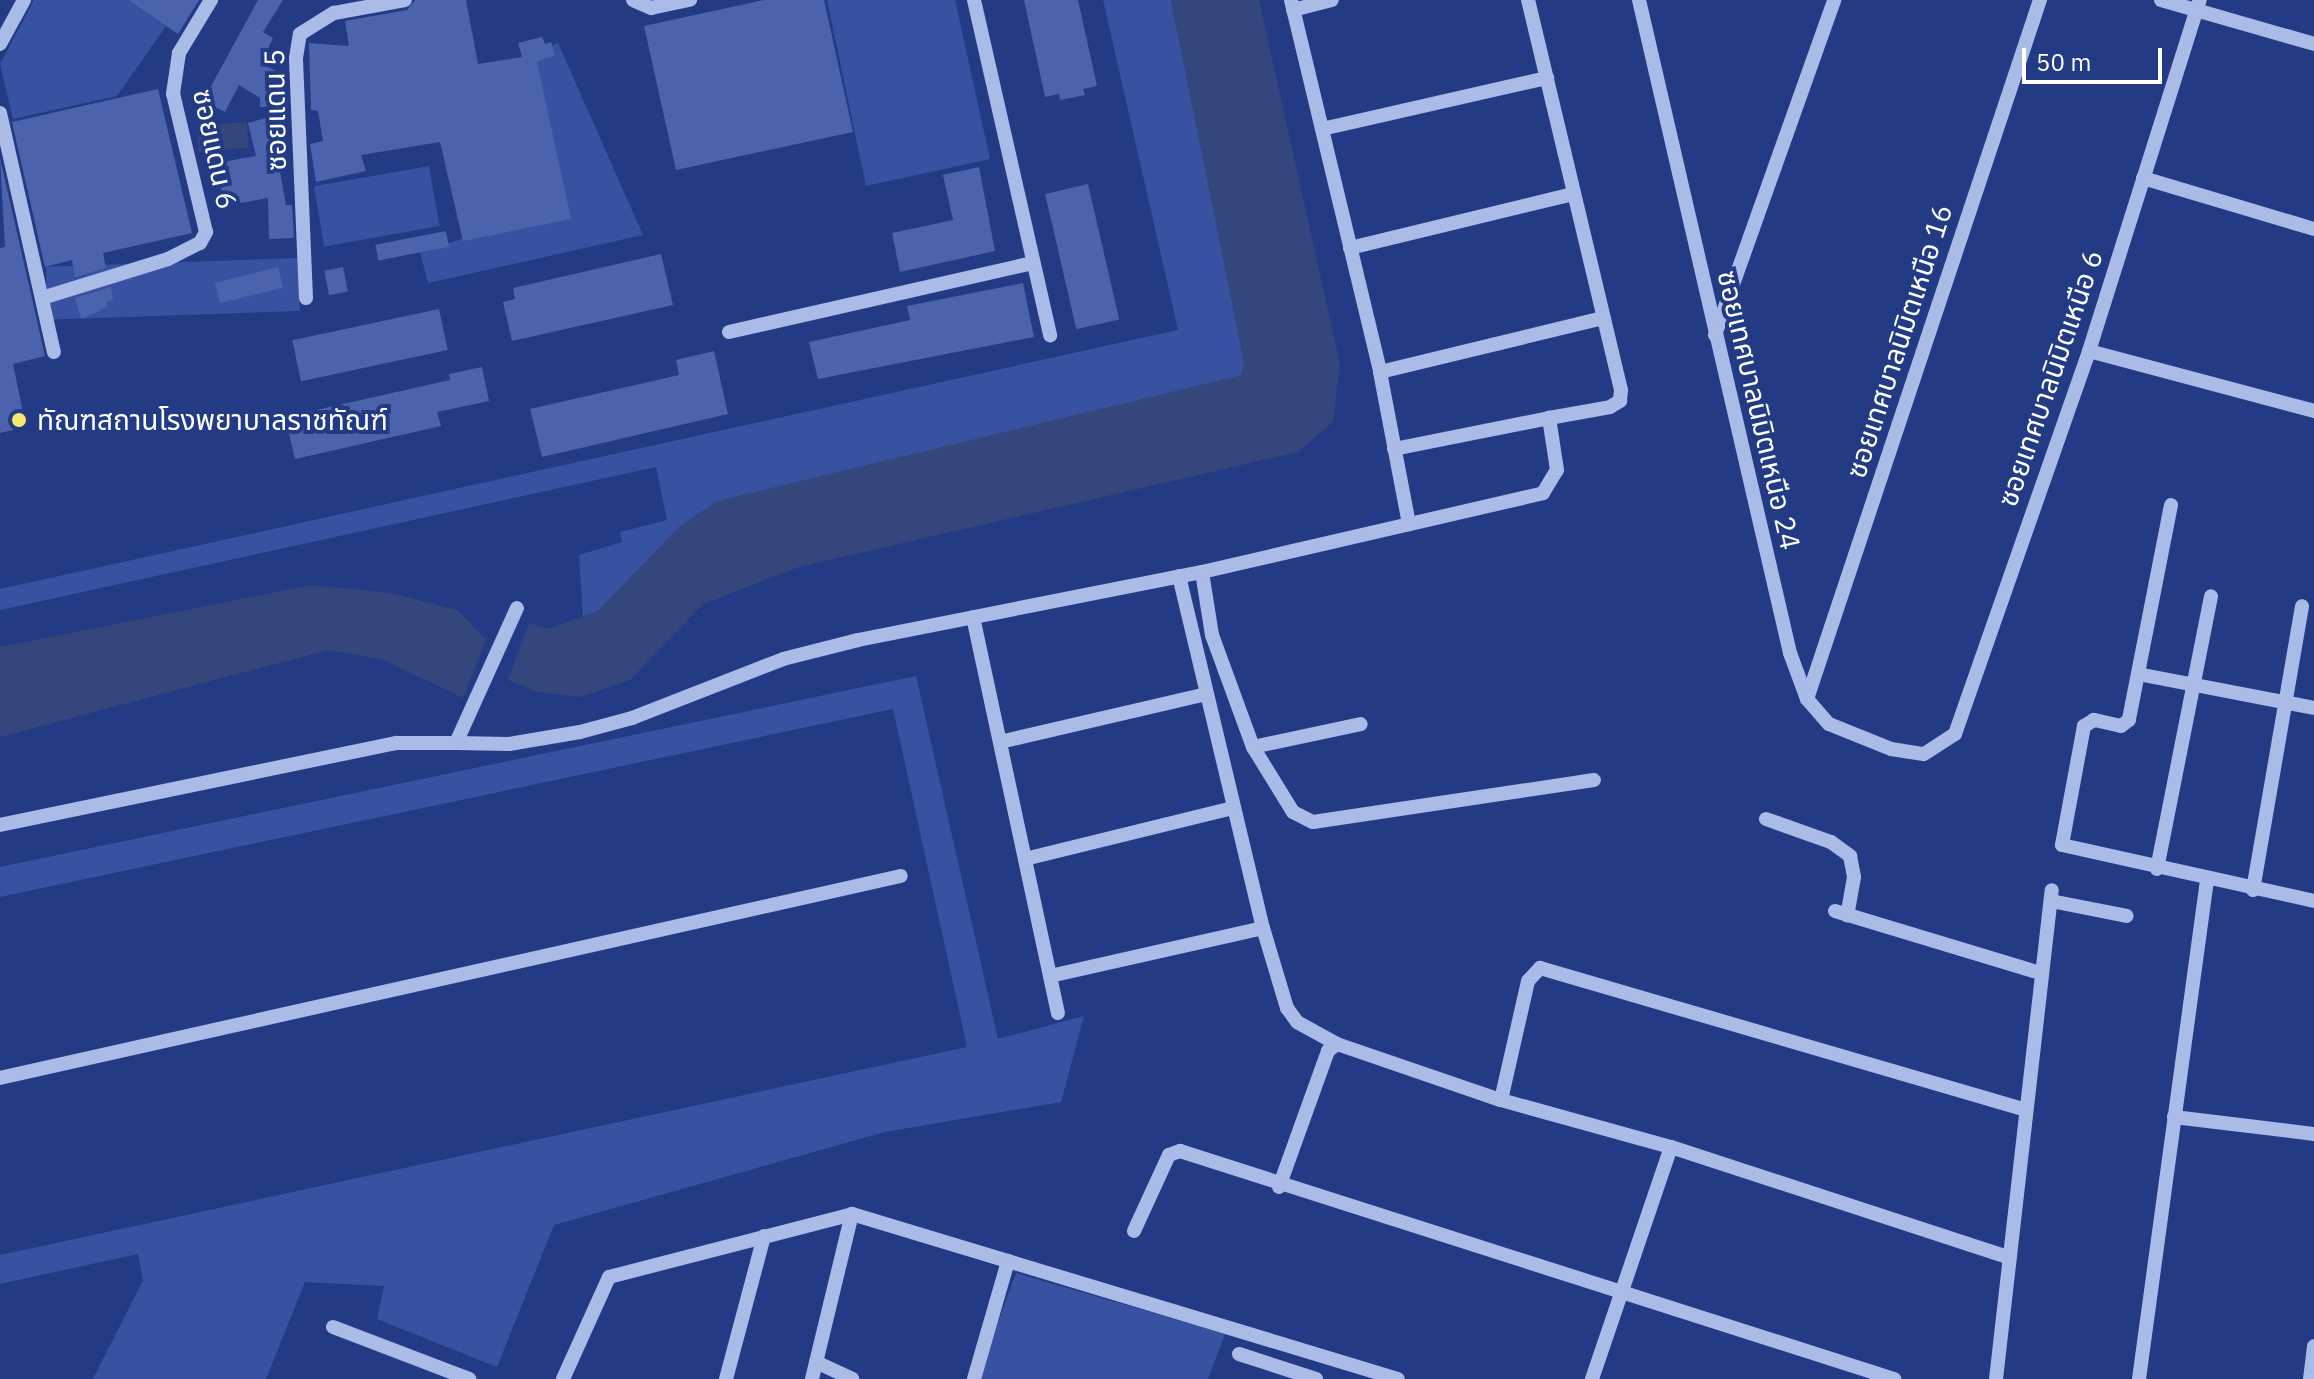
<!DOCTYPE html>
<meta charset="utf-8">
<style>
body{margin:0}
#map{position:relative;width:2314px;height:1379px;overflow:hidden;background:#233a84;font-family:"IBM Plex Sans","Noto Sans Thai",sans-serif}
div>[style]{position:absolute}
.green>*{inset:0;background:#3752a0;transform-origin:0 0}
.water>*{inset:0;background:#35467c;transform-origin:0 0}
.building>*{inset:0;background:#4b63ac;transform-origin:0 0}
.minor>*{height:14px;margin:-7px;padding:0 7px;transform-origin:7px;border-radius:7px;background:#abbbe8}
.dots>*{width:22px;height:22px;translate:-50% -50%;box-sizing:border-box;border:4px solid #233a84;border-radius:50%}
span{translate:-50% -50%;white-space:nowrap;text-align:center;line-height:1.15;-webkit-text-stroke:8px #233a84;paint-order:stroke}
.street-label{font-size:28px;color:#fff}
.poi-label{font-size:28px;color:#fff}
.left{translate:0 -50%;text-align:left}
.scale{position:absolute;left:2022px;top:48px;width:140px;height:36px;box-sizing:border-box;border:4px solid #fff;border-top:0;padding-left:10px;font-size:24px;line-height:28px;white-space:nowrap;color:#fff;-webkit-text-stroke:6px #233a84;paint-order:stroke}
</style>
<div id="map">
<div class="green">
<i style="clip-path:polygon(34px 0,128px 0,166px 26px,117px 96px,13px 119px,0 64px)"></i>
<i style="clip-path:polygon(827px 0,955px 0,990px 159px,866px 186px)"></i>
<i style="clip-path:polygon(1103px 0,1171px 0,1244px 361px,1242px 374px,1234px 380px,718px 501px,679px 527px,598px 611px,583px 617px,579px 555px,622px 542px,620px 532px,667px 520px,656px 467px,0 610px,0 589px,1178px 330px)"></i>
<i style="clip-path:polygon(558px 43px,643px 235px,428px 283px,420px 252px,563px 207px,535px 54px)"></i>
<i style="left:429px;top:166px;width:61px;height:117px;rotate:80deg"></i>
<i style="left:298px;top:258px;width:53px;height:252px;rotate:88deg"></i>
<i style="clip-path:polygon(916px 676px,998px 1039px,1084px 1016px,1061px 1102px,885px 1132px,554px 1225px,497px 1367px,377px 1319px,384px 1286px,305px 1282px,266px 1379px,93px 1379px,143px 1280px,138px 1254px,0 1284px,0 1255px,967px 1047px,893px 709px,0 897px,0 867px)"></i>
<i style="clip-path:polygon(1016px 1273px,1225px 1334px,1208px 1379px,977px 1379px)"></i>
</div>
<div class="water">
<i style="clip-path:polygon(1171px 0,1259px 0,1340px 364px,1333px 422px,1298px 452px,799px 567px,703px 604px,630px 680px,581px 697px,538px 692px,508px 680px,529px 623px,548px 629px,598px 611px,679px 527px,717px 501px,1242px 375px,1244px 361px)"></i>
<i style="left:247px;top:122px;width:26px;height:50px;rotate:86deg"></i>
<i style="clip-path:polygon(312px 585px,390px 593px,457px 610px,486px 640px,463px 698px,381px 659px,328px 650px,0 737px,0 647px)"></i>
</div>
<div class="building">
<i style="clip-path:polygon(128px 0,199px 0,178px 34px)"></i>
<i style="clip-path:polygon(258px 0,283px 0,263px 32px,273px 38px,261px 64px,283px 74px,283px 108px,260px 107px,260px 98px,239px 85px,225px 112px,203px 101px)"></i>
<i style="clip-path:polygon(415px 0,466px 0,478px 64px,522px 57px,518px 43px,542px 37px,545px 44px,551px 42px,555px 55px,537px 62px,571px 219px,463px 241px,440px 142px,361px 155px,366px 171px,316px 182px,310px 144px,323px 141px,318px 111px,311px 110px,309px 43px,349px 46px,345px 21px,407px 10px)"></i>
<i style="clip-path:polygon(764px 0,824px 0,853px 132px,676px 170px,644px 26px)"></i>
<i style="clip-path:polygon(1024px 0,1078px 0,1097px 86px,1083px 89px,1085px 95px,1060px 100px,1059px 94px,1045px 97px)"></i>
<i style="clip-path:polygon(158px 89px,192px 233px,103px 253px,106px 268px,75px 277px,72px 260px,45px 267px,12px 122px)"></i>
<i style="clip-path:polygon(270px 117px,286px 205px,292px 205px,294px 238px,269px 239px,268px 198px,224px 206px,217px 163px,256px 156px,248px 123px)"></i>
<i style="clip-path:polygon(0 158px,45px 356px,13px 364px,26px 427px,0 433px,0 248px,5px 247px)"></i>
<i style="clip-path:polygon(979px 167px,995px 251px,900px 272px,892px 233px,953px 220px,943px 175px)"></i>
<i style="left:1088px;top:184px;width:139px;height:44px;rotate:77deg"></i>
<i style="left:446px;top:231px;width:16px;height:72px;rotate:79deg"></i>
<i style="clip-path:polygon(661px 254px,673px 305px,512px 341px,503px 302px,515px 299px,513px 288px)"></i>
<i style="left:278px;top:267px;width:21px;height:65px;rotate:76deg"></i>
<i style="left:343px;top:267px;width:25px;height:19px;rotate:79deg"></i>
<i style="clip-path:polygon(1023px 283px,1034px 337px,818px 379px,809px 342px,910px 320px,907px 306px)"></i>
<i style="clip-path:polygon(111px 287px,113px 300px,106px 302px,107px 307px,81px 319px,75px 298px)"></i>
<i style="left:439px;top:309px;width:42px;height:150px;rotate:78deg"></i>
<i style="clip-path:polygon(714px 351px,728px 414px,542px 457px,530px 409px,679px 375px,676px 360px)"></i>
<i style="clip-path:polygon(482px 367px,489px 401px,437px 412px,441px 426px,295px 459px,285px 417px,450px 380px,449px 374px)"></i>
</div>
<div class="minor">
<i style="left:633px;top:0;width:20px;rotate:24deg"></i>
<i style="left:651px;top:8px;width:40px;rotate:-12deg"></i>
<i style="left:974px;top:0;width:344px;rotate:77.2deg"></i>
<i style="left:1291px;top:0;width:382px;rotate:76.5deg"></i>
<i style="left:1380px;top:372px;width:155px;rotate:79.2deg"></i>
<i style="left:1639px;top:0;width:670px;rotate:76.98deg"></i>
<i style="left:1790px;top:653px;width:49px;rotate:69.7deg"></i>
<i style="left:1807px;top:699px;width:33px;rotate:49deg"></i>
<i style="left:1829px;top:724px;width:67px;rotate:22deg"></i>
<i style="left:1891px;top:749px;width:33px;rotate:9deg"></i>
<i style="left:1924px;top:754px;width:37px;rotate:-33deg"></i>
<i style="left:1955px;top:734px;width:406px;rotate:-70.7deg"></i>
<i style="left:2089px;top:351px;width:368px;rotate:-72.5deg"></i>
<i style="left:2161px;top:0;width:159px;rotate:16deg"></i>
<i style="left:1293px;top:10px;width:40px;rotate:-14.4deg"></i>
<i style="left:0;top:44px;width:50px;rotate:-61.4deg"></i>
<i style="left:0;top:113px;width:245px;rotate:77.3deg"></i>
<i style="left:1322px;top:129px;width:231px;rotate:-12.8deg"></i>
<i style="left:2143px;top:178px;width:178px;rotate:16.6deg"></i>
<i style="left:1350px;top:248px;width:230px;rotate:-13.6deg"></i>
<i style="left:42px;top:298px;width:132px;rotate:-17.2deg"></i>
<i style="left:168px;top:259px;width:36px;rotate:-27deg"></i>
<i style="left:200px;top:243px;width:13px;rotate:-61deg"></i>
<i style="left:206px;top:232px;width:142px;rotate:-103.4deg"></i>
<i style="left:173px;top:94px;width:41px;rotate:-81.7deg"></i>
<i style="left:179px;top:53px;width:62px;rotate:-58.9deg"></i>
<i style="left:306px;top:298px;width:240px;rotate:-92.4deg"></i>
<i style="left:296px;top:58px;width:24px;rotate:-81deg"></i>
<i style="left:300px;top:34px;width:40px;rotate:-32deg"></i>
<i style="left:334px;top:13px;width:72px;rotate:-10.4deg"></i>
<i style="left:729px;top:332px;width:312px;rotate:-12.8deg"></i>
<i style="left:1715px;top:335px;width:356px;rotate:-70.4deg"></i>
<i style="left:2089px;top:351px;width:233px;rotate:14.9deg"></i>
<i style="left:1380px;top:372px;width:230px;rotate:-13.6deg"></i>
<i style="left:1394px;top:449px;width:158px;rotate:-11.3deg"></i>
<i style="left:2171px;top:505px;width:219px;rotate:101.1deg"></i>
<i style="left:2129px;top:720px;width:10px;rotate:143deg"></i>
<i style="left:2121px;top:726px;width:28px;rotate:-167deg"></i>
<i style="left:2094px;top:720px;width:12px;rotate:149deg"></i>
<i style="left:2084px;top:726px;width:121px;rotate:100.5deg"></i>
<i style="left:2062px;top:845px;width:258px;rotate:12.5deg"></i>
<i style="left:1202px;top:572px;width:64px;rotate:81deg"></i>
<i style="left:1212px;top:635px;width:119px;rotate:69.9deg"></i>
<i style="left:1253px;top:747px;width:76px;rotate:58.4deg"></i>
<i style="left:1293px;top:812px;width:22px;rotate:27deg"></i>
<i style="left:1313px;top:822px;width:284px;rotate:-8.5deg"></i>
<i style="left:1179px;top:576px;width:362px;rotate:76.6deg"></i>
<i style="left:1263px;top:928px;width:84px;rotate:73.3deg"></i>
<i style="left:1287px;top:1008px;width:17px;rotate:54deg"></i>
<i style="left:1297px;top:1022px;width:46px;rotate:28.8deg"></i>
<i style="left:1337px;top:1044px;width:173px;rotate:18.9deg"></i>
<i style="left:1501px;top:1100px;width:176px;rotate:15.5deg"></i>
<i style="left:1671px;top:1147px;width:354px;rotate:18.1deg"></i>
<i style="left:973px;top:617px;width:405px;rotate:77.9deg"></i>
<i style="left:2138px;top:674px;width:179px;rotate:10.9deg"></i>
<i style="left:1807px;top:699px;width:737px;rotate:-71.57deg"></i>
<i style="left:1000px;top:742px;width:212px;rotate:-13.1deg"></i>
<i style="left:456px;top:743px;width:53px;rotate:1.1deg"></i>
<i style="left:509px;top:744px;width:72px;rotate:-9.6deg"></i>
<i style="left:580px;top:732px;width:54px;rotate:-15.1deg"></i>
<i style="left:632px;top:718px;width:162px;rotate:-21.3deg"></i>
<i style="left:783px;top:659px;width:77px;rotate:-14.2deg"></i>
<i style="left:858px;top:640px;width:351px;rotate:-11.2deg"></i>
<i style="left:1202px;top:572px;width:350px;rotate:-13deg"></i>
<i style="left:1543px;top:493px;width:27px;rotate:-59deg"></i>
<i style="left:1557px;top:470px;width:53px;rotate:-98.7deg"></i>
<i style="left:1549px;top:418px;width:62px;rotate:-10.2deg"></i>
<i style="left:1610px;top:407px;width:12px;rotate:-31deg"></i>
<i style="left:1620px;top:401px;width:11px;rotate:-85deg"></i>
<i style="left:1621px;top:390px;width:401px;rotate:-103.4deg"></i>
<i style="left:1253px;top:747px;width:110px;rotate:-12deg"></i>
<i style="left:1766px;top:819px;width:69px;rotate:19.5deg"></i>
<i style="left:1831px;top:842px;width:24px;rotate:36deg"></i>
<i style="left:1850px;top:856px;width:21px;rotate:79deg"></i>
<i style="left:1854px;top:877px;width:39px;rotate:100deg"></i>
<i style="left:0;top:825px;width:405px;rotate:-11.7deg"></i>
<i style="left:397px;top:743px;width:59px"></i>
<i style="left:456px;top:743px;width:148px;rotate:-65.7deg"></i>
<i style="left:1025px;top:859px;width:214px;rotate:-13.8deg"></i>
<i style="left:2157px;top:869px;width:278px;rotate:-78.8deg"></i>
<i style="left:2253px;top:890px;width:288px;rotate:-80.2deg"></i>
<i style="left:2051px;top:901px;width:77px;rotate:11.2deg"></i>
<i style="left:1835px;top:911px;width:215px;rotate:16.8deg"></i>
<i style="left:1050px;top:976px;width:218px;rotate:-12.7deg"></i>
<i style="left:0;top:1078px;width:923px;rotate:-12.64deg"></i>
<i style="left:1501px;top:1100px;width:122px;rotate:-77.2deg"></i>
<i style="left:1528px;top:981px;width:18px;rotate:-47deg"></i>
<i style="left:1540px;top:968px;width:503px;rotate:16.27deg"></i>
<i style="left:2174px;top:1117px;width:141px;rotate:6.9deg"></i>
<i style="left:1279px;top:1187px;width:145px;rotate:-70.2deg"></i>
<i style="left:1328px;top:1051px;width:11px;rotate:-38deg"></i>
<i style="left:1134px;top:1231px;width:84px;rotate:-65.3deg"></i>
<i style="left:1169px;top:1155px;width:12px;rotate:-20deg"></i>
<i style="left:1180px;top:1151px;width:750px;rotate:17.71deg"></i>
<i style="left:333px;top:1327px;width:146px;rotate:20.9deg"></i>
<i style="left:1239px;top:1354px;width:81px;rotate:18deg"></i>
<i style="left:816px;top:1362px;width:40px;rotate:25deg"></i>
<i style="left:563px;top:1379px;width:112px;rotate:-65.7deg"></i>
<i style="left:609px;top:1277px;width:251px;rotate:-14.5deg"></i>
<i style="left:852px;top:1214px;width:570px;rotate:16.81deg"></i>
<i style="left:726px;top:1379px;width:148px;rotate:-75.1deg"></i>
<i style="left:812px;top:1379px;width:170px;rotate:-76.4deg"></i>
<i style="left:974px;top:1379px;width:123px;rotate:-73.9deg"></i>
<i style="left:1592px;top:1379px;width:245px;rotate:-71.2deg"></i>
<i style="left:1996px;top:1379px;width:492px;rotate:-83.5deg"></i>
<i style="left:2139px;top:1379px;width:504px;rotate:-82.24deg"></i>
<i style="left:2310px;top:1379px;width:33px;rotate:-83deg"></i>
</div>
<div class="dots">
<i style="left:19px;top:420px;background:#f3e76e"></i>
</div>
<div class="street-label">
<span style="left:275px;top:110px;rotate:-91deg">ซอยแดน 5</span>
<span style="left:215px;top:149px;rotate:78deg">ซอยแดน 6</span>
<span style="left:1899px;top:341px;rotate:-72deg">ซอยเทศบาลนิมิตเหนือ 16</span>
<span style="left:2050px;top:378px;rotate:-71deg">ซอยเทศบาลนิมิตเหนือ 6</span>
<span style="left:1759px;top:410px;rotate:77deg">ซอยเทศบาลนิมิตเหนือ 24</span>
</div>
<div class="poi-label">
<span class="left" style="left:37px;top:420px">ทัณฑสถานโรงพยาบาลราชทัณฑ์</span>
</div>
<div class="scale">50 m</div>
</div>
